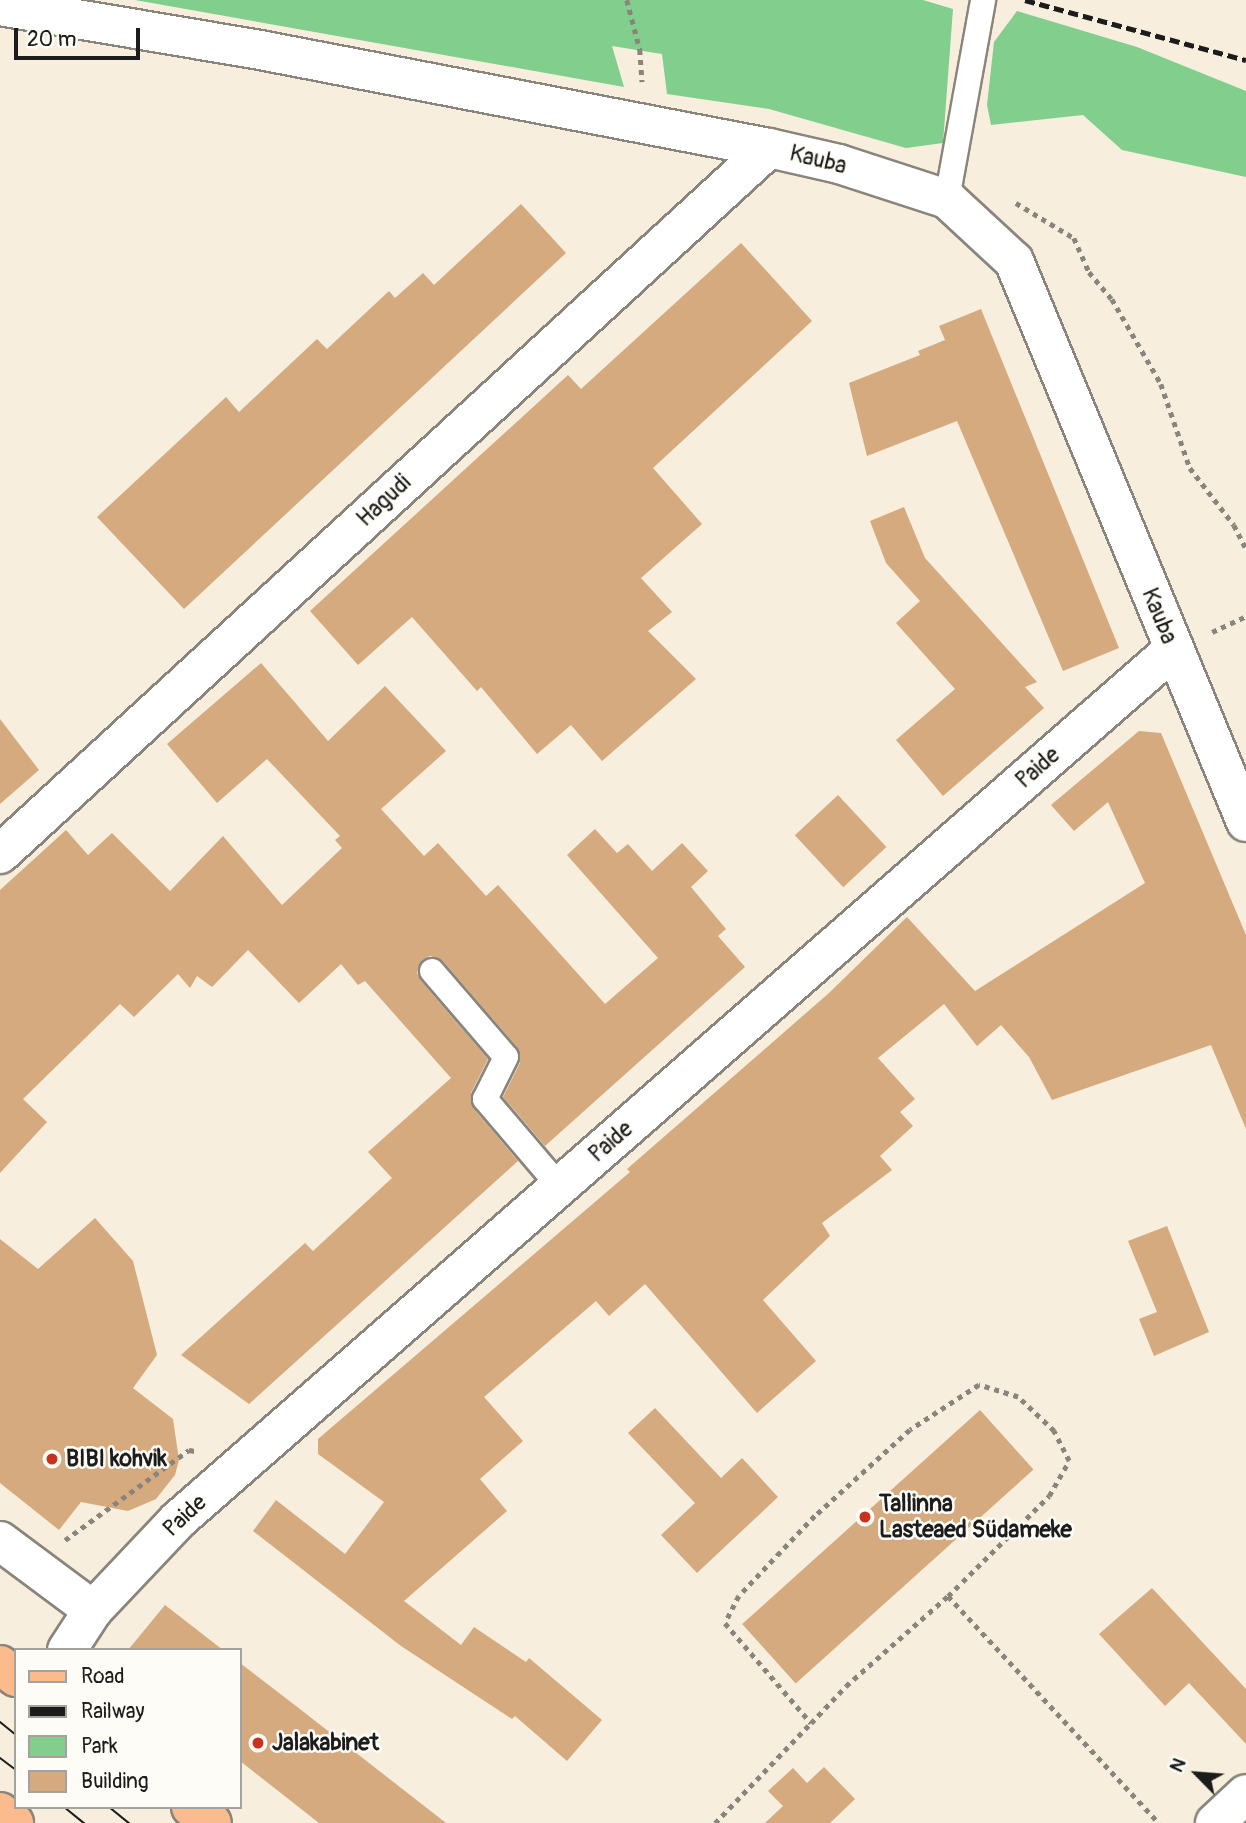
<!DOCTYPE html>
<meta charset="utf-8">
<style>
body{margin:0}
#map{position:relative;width:1246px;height:1823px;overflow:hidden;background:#f7eedd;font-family:Pangolin,sans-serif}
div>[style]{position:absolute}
.green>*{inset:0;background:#81ce8d}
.building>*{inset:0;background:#d5aa7e;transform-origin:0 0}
.path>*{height:4.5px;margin-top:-2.25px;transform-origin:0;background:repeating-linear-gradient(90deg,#8a857c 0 5px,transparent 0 10px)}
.roads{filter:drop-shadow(2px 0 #8a857c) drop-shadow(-2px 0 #8a857c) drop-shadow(0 2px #8a857c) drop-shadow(0 -2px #8a857c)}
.lane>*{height:24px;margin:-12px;padding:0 12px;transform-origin:12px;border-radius:12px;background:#fff}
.street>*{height:38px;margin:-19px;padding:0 19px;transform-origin:19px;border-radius:19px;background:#fff}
.primary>*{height:38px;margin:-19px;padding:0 19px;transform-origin:19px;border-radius:19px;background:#fbbb8c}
.tram>*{height:2px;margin:-1px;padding:0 1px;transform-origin:1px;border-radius:1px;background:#1c1c1c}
.rail>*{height:5px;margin-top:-2.5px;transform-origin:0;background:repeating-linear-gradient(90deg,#1c1c1c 0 10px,transparent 0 15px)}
.dots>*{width:19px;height:19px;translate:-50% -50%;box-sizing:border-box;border:4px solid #fdfcf7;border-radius:50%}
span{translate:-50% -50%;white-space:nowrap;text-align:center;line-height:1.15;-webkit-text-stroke:5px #fdfcf7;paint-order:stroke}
.street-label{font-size:23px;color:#1c1c1c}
.poi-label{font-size:23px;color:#1c1c1c;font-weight:700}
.left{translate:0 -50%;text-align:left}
.legend{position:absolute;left:14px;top:1648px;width:228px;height:161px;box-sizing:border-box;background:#fdfcf7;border:2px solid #a3a29f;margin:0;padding:9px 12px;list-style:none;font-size:21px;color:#1c1c1c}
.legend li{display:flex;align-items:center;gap:14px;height:35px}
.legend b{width:35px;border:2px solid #a3a29f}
.north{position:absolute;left:1162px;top:1739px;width:70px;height:70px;-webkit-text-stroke:5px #fdfcf7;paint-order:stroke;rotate:295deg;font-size:19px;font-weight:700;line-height:28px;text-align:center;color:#1c1c1c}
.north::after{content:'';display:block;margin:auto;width:24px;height:32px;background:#1c1c1c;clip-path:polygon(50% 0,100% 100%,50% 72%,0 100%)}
.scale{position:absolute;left:14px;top:28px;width:126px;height:32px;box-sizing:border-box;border:4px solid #1c1c1c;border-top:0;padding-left:9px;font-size:21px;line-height:24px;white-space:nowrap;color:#1c1c1c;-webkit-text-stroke:5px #fdfcf7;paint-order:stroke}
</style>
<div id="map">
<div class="green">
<i style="clip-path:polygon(135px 0,923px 0,953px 9px,943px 143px,906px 148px,769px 109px,667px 94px,662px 54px,612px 46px,624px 87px)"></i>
<i style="clip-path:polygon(1017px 11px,1137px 47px,1246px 91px,1246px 177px,1122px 150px,1083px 115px,991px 125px,987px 105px,994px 42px)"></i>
</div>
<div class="building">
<i style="clip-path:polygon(521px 204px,566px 253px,184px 609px,97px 517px,226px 397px,239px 412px,317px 339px,327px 349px,389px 291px,395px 298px,423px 273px,434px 285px)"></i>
<i style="clip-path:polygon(741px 243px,812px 321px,653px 468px,702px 524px,641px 578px,672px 612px,648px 631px,696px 679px,602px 761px,571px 725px,537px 754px,481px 687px,477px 691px,412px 617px,358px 665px,310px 611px,568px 375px,581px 389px)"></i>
<i style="clip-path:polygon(981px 309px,1119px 648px,1063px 671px,957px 421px,867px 456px,849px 383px,920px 355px,918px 351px,945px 340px,939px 326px)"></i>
<i style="clip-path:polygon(904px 507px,925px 558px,1037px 682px,1025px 687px,1044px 708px,943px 796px,896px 740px,955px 689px,896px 623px,920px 601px,886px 563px,870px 521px)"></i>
<i style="clip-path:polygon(261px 663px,328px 741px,385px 686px,446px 751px,381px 809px,424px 856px,438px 843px,486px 896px,498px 885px,605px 1004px,658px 958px,567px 855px,595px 829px,617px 853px,628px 844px,652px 871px,682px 843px,708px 871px,691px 887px,726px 929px,718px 936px,745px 967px,545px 1146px,503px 1097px,520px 1063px,517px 1047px,443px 961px,430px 956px,422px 960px,417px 973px,421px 981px,488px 1059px,471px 1093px,473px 1108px,518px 1161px,249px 1404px,181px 1355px,305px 1243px,313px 1251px,392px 1178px,368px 1152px,451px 1078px,365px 981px,358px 985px,341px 964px,299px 1003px,248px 950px,212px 987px,197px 976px,190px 988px,178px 974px,134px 1017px,120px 1004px,23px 1099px,47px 1122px,0 1173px,0 890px,66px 830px,88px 855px,112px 833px,170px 891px,223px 836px,282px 905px,342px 848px,335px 840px,340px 836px,267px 759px,217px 803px,167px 744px)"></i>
<i style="clip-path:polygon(0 719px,39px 770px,0 804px)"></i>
<i style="clip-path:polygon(1139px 731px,1161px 733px,1246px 935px,1246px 1129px,1211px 1045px,1052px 1100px,1029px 1057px,1001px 1025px,977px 1046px,944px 1004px,878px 1058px,915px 1099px,900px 1112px,913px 1126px,880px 1156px,892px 1170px,822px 1223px,830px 1236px,763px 1300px,816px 1361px,757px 1413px,645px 1284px,609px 1316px,596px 1301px,484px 1397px,523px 1441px,480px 1479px,507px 1511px,404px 1601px,461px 1645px,474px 1627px,526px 1662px,529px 1658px,602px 1720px,567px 1761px,515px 1716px,512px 1719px,401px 1646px,253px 1531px,276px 1500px,345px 1554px,384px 1502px,318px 1454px,318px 1439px,630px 1172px,627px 1169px,829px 993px,907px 917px,975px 991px,1145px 883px,1108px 802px,1074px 831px,1051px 805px)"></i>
<i style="left:838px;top:795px;width:71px;height:59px;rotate:47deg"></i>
<i style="clip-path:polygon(95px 1218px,133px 1261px,157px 1355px,133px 1388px,173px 1419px,179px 1460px,175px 1475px,156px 1499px,128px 1511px,81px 1502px,59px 1530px,0 1483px,0 1239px,38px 1269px)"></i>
<i style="clip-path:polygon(1167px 1226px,1209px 1332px,1154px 1356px,1139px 1319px,1157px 1312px,1128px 1241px)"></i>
<i style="clip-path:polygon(655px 1408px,721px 1478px,742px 1458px,778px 1497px,697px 1573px,661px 1535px,695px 1503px,628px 1433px)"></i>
<i style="left:980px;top:1410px;width:80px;height:320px;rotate:48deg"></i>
<i style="clip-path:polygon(1152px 1588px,1246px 1689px,1246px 1744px,1189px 1683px,1165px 1706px,1099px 1634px)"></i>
<i style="clip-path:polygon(165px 1605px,223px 1650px,128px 1650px)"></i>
<i style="clip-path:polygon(240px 1663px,296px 1706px,446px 1823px,319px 1823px,240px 1761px)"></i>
<i style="clip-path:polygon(824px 1767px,855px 1799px,830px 1823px,765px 1823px,783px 1806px,768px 1791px,793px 1768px,807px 1783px)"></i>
</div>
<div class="path">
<i style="left:627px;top:0;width:52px;rotate:75.4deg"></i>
<i style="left:640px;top:50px;width:32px;rotate:86deg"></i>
<i style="left:1016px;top:203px;width:68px;rotate:31.1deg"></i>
<i style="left:1074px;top:238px;width:37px;rotate:66deg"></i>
<i style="left:1089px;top:272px;width:35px;rotate:50deg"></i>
<i style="left:1112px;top:299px;width:98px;rotate:60deg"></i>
<i style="left:1161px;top:384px;width:89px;rotate:71deg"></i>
<i style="left:1190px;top:468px;width:72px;rotate:52.3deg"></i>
<i style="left:1234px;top:525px;width:27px;rotate:63deg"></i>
<i style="left:1212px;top:632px;width:38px;rotate:-25deg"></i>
<i style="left:65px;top:1540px;width:153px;rotate:-36deg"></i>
<i style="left:189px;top:1450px;width:6px;rotate:9deg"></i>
<i style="left:948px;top:1596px;width:310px;rotate:47.1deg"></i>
<i style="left:715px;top:1823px;width:139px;rotate:-46.2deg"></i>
<i style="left:811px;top:1723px;width:51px;rotate:-46.6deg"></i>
<i style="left:846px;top:1686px;width:136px;rotate:-41.4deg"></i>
<i style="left:948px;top:1596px;width:142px;rotate:-44.7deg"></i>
<i style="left:1049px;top:1496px;width:40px;rotate:-60.3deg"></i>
<i style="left:1069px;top:1461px;width:34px;rotate:-117deg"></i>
<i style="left:1054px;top:1431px;width:50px;rotate:-136.6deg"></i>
<i style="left:1018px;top:1397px;width:41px;rotate:-162.9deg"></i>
<i style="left:979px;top:1385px;width:82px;rotate:146.9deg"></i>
<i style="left:910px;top:1430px;width:128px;rotate:137.8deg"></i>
<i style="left:815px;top:1516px;width:110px;rotate:133.5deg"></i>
<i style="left:739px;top:1596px;width:30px;rotate:117deg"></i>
<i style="left:725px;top:1623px;width:132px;rotate:49.3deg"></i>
</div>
<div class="roads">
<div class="lane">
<i style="left:947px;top:199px;width:202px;rotate:-79.7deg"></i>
<i style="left:432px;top:971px;width:113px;rotate:49.3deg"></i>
<i style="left:506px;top:1057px;width:47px;rotate:116.6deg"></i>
<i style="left:485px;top:1099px;width:116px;rotate:49.6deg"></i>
</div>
<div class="street">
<i style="left:0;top:6px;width:264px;rotate:9.6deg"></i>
<i style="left:260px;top:50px;width:518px;rotate:10.9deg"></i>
<i style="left:769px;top:148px;width:72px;rotate:12.9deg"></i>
<i style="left:839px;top:164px;width:114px;rotate:18deg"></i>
<i style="left:947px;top:199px;width:91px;rotate:42.8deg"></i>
<i style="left:1014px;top:261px;width:607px;rotate:67.53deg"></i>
<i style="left:0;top:854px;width:1044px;rotate:-42.55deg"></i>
<i style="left:0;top:1541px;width:116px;rotate:36.6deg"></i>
<i style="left:67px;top:1650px;width:48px;rotate:-57deg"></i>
<i style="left:93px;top:1610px;width:124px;rotate:-46.6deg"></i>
<i style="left:178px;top:1520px;width:1322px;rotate:-41.17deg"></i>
<i style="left:1215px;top:1823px;width:42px;rotate:-43.1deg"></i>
</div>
<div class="primary">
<i style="left:0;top:1665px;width:20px;rotate:37deg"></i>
<i style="left:191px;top:1807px;width:26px;rotate:37deg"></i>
<i style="left:0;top:1812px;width:18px;rotate:38deg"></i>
</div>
</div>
<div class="tram">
<i style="left:0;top:1722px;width:21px;rotate:39deg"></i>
<i style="left:0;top:1758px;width:20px;rotate:37deg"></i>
<i style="left:64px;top:1807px;width:26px;rotate:39deg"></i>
<i style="left:109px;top:1807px;width:26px;rotate:39deg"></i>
</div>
<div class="rail">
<i style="left:1025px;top:0;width:229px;rotate:15.2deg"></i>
</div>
<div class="dots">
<i style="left:52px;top:1459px;background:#c8321e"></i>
<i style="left:865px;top:1517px;background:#c8321e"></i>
<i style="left:258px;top:1743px;background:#c8321e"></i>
</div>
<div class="street-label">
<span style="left:818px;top:160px;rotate:14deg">Kauba</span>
<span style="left:384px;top:501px;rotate:-43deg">Hagudi</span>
<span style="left:1159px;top:616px;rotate:68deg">Kauba</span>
<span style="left:1038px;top:768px;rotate:-41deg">Paide</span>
<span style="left:611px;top:1142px;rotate:-41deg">Paide</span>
<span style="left:185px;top:1516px;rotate:-43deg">Paide</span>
</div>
<div class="poi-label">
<span class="left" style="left:66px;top:1459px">BIBI kohvik</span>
<span class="left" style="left:879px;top:1517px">Tallinna<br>Lasteaed Südameke</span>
<span class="left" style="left:272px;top:1743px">Jalakabinet</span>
</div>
<ul class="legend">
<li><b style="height:9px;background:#fbbb8c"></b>Road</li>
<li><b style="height:9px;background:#1c1c1c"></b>Railway</li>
<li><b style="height:19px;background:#81ce8d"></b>Park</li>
<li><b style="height:19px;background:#d5aa7e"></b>Building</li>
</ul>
<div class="north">N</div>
<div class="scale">20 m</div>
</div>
